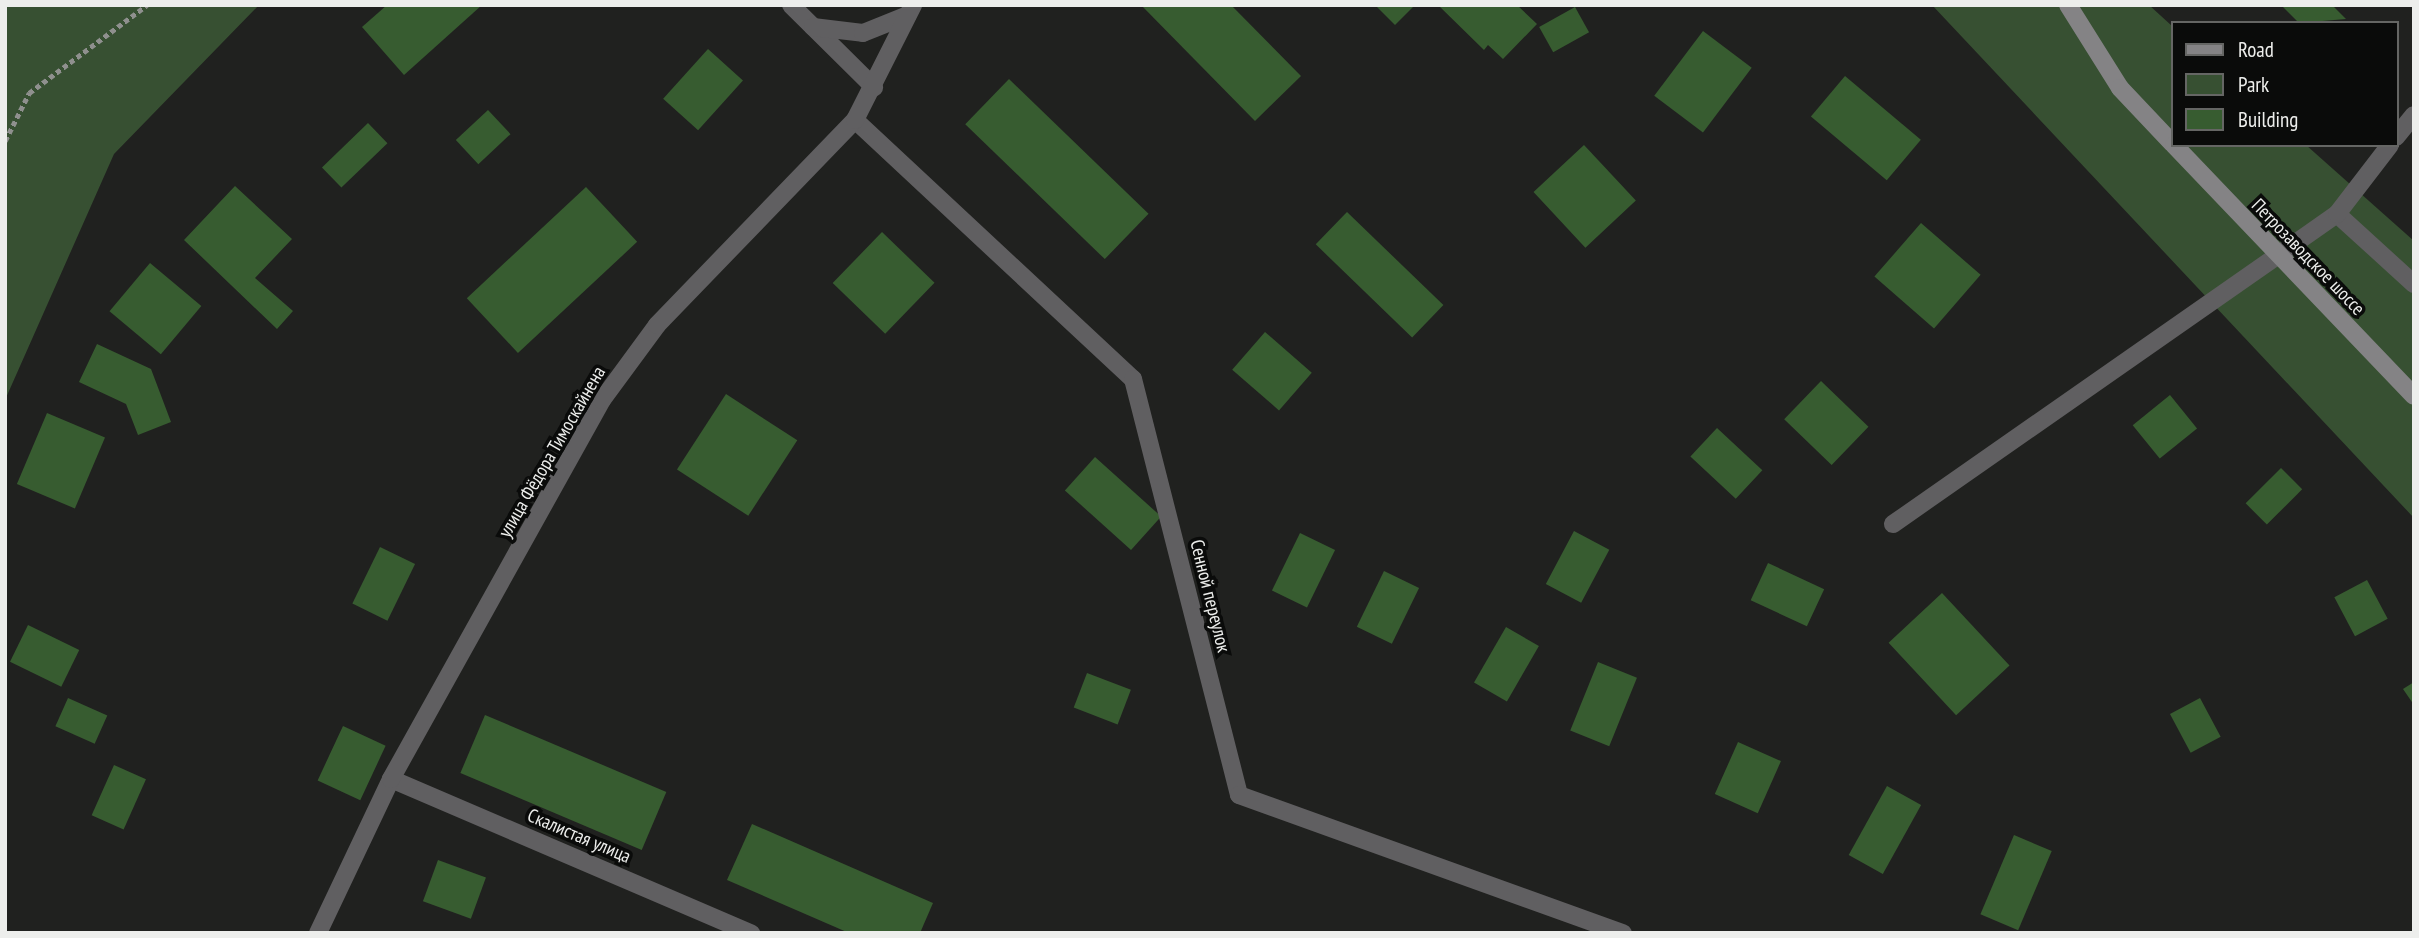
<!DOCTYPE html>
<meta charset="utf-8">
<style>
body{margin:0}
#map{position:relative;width:2419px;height:938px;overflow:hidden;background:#20211f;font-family:"PT Sans Narrow",sans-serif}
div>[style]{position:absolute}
.green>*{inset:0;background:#375032}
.building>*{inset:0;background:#375c30;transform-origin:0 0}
.path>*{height:4.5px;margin-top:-2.25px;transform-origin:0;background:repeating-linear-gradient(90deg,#8f908e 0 5px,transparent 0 8.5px)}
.service>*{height:18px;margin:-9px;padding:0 9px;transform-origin:9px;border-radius:9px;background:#605f61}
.minor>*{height:18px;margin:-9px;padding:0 9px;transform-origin:9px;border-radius:9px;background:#605f61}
.secondary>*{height:18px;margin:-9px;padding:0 9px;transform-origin:9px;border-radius:9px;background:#848385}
span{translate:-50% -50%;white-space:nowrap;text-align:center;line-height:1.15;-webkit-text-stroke:7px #0a0b0a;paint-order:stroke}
.street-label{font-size:19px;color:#edeeec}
.frame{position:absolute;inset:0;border:7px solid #edeeec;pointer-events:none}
.legend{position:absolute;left:2171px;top:21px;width:228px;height:126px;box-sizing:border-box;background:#0a0b0a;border:2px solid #656664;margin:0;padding:9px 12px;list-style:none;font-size:21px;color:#edeeec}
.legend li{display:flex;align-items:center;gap:14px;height:35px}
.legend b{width:35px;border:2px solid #656664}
</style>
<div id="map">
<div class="green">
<i style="clip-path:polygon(5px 5px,259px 5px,114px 154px,5px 400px)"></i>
<i style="clip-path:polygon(1932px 5px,2149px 5px,2172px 26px,2172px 145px,2306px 145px,2414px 241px,2414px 518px)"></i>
</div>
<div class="building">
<i style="clip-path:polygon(387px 5px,482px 5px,404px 75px,362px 27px)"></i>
<i style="clip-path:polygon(1141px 5px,1231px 5px,1301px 76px,1255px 121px)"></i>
<i style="clip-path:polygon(1375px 5px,1415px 5px,1395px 25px)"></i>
<i style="clip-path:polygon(1438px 5px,1517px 5px,1537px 24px,1503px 59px,1488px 45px,1484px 50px)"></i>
<i style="clip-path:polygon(2281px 5px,2332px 5px,2346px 19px,2299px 23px)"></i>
<i style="left:1575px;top:7px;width:29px;height:41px;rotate:61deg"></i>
<i style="left:1703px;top:31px;width:61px;height:81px;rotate:37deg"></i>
<i style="left:708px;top:49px;width:47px;height:67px;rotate:42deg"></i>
<i style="left:1845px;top:76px;width:99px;height:53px;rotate:40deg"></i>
<i style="left:1009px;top:79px;width:194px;height:63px;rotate:44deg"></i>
<i style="left:488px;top:110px;width:33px;height:44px;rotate:47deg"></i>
<i style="left:368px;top:123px;width:28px;height:64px;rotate:46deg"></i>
<i style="left:1584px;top:145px;width:76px;height:69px;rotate:47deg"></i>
<i style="clip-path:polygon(235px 186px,292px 239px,255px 278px,293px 311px,277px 329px,184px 240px)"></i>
<i style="left:586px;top:187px;width:75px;height:163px;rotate:47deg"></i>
<i style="left:1347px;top:212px;width:134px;height:45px;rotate:44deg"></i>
<i style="left:1921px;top:223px;width:79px;height:71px;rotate:41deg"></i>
<i style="left:882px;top:232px;width:73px;height:71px;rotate:44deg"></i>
<i style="left:150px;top:263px;width:67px;height:63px;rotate:40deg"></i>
<i style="left:1265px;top:332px;width:62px;height:50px;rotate:41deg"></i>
<i style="clip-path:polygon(97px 344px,151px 369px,171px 422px,138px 435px,126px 404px,79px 382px)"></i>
<i style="left:1821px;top:381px;width:66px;height:53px;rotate:44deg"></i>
<i style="left:726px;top:394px;width:85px;height:90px;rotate:33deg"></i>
<i style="left:2170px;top:395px;width:43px;height:48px;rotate:51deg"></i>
<i style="left:47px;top:413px;width:63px;height:77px;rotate:23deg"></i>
<i style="left:1717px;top:428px;width:62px;height:39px;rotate:43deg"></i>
<i style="left:1095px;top:457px;width:89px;height:45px;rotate:42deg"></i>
<i style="left:2281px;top:468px;width:30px;height:50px;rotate:45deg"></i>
<i style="left:1574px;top:531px;width:40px;height:60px;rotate:28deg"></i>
<i style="left:1300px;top:533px;width:39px;height:64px;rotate:26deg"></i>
<i style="left:380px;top:547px;width:39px;height:63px;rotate:26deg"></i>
<i style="left:1768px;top:563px;width:62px;height:41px;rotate:25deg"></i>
<i style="left:1384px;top:571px;width:39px;height:62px;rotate:26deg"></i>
<i style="left:2367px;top:580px;width:44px;height:37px;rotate:62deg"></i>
<i style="left:1942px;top:593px;width:99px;height:73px;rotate:47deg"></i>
<i style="left:28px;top:625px;width:57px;height:41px;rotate:26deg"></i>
<i style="left:1506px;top:627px;width:38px;height:64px;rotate:30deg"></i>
<i style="left:1598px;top:662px;width:42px;height:74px;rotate:22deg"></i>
<i style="left:1087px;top:673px;width:47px;height:37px;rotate:21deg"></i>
<i style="clip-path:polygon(2414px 682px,2414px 705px,2403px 689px)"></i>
<i style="left:68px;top:698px;width:43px;height:31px;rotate:24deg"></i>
<i style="left:2200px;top:698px;width:44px;height:34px;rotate:62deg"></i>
<i style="left:485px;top:715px;width:197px;height:63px;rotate:23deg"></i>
<i style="left:343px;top:726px;width:47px;height:60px;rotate:25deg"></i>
<i style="left:1738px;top:742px;width:47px;height:57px;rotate:24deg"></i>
<i style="left:114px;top:765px;width:35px;height:55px;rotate:24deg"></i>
<i style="left:1887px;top:786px;width:39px;height:79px;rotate:29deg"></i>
<i style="clip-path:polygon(752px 824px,933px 903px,920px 933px,849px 933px,727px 880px)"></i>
<i style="left:2014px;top:835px;width:41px;height:86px;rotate:23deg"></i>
<i style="left:438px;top:860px;width:51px;height:44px;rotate:20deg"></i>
</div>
<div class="path">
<i style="left:5px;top:5px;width:1px"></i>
<i style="left:5px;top:141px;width:54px;rotate:-63.4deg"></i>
<i style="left:29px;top:93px;width:147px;rotate:-36.7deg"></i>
</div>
<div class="service">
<i style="left:791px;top:5px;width:117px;rotate:44.7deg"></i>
<i style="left:813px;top:27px;width:50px;rotate:6.8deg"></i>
<i style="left:863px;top:33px;width:48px;rotate:-21.8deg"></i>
</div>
<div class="minor">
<i style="left:855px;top:120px;width:380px;rotate:43deg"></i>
<i style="left:1133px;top:379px;width:429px;rotate:75.7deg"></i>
<i style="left:1239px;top:795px;width:408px;rotate:19.8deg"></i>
<i style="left:2396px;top:137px;width:28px;rotate:-51deg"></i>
<i style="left:2337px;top:214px;width:104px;rotate:42.3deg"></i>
<i style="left:1893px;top:524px;width:542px;rotate:-34.92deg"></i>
<i style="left:2337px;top:214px;width:87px;rotate:-52.5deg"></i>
<i style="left:391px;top:779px;width:392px;rotate:23.2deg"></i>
<i style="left:318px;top:933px;width:170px;rotate:-64.6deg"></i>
<i style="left:391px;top:779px;width:434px;rotate:-60.9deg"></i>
<i style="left:602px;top:400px;width:93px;rotate:-53.7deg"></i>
<i style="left:657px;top:325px;width:285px;rotate:-46deg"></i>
<i style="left:855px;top:120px;width:129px;rotate:-63.2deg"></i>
</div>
<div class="secondary">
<i style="left:2068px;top:5px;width:98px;rotate:57.9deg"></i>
<i style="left:2120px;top:88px;width:76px;rotate:46.6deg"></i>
<i style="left:2174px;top:145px;width:347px;rotate:46.3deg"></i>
</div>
<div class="street-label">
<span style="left:2308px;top:257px;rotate:46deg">Петрозаводское шоссе</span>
<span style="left:552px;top:452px;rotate:-60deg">улица Фёдора Тимоскайнена</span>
<span style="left:1210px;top:596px;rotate:76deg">Сенной переулок</span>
<span style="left:579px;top:836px;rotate:23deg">Скалистая улица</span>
</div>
<div class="frame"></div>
<ul class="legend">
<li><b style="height:9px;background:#848385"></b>Road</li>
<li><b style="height:19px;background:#375032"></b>Park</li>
<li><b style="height:19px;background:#375c30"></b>Building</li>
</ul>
</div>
